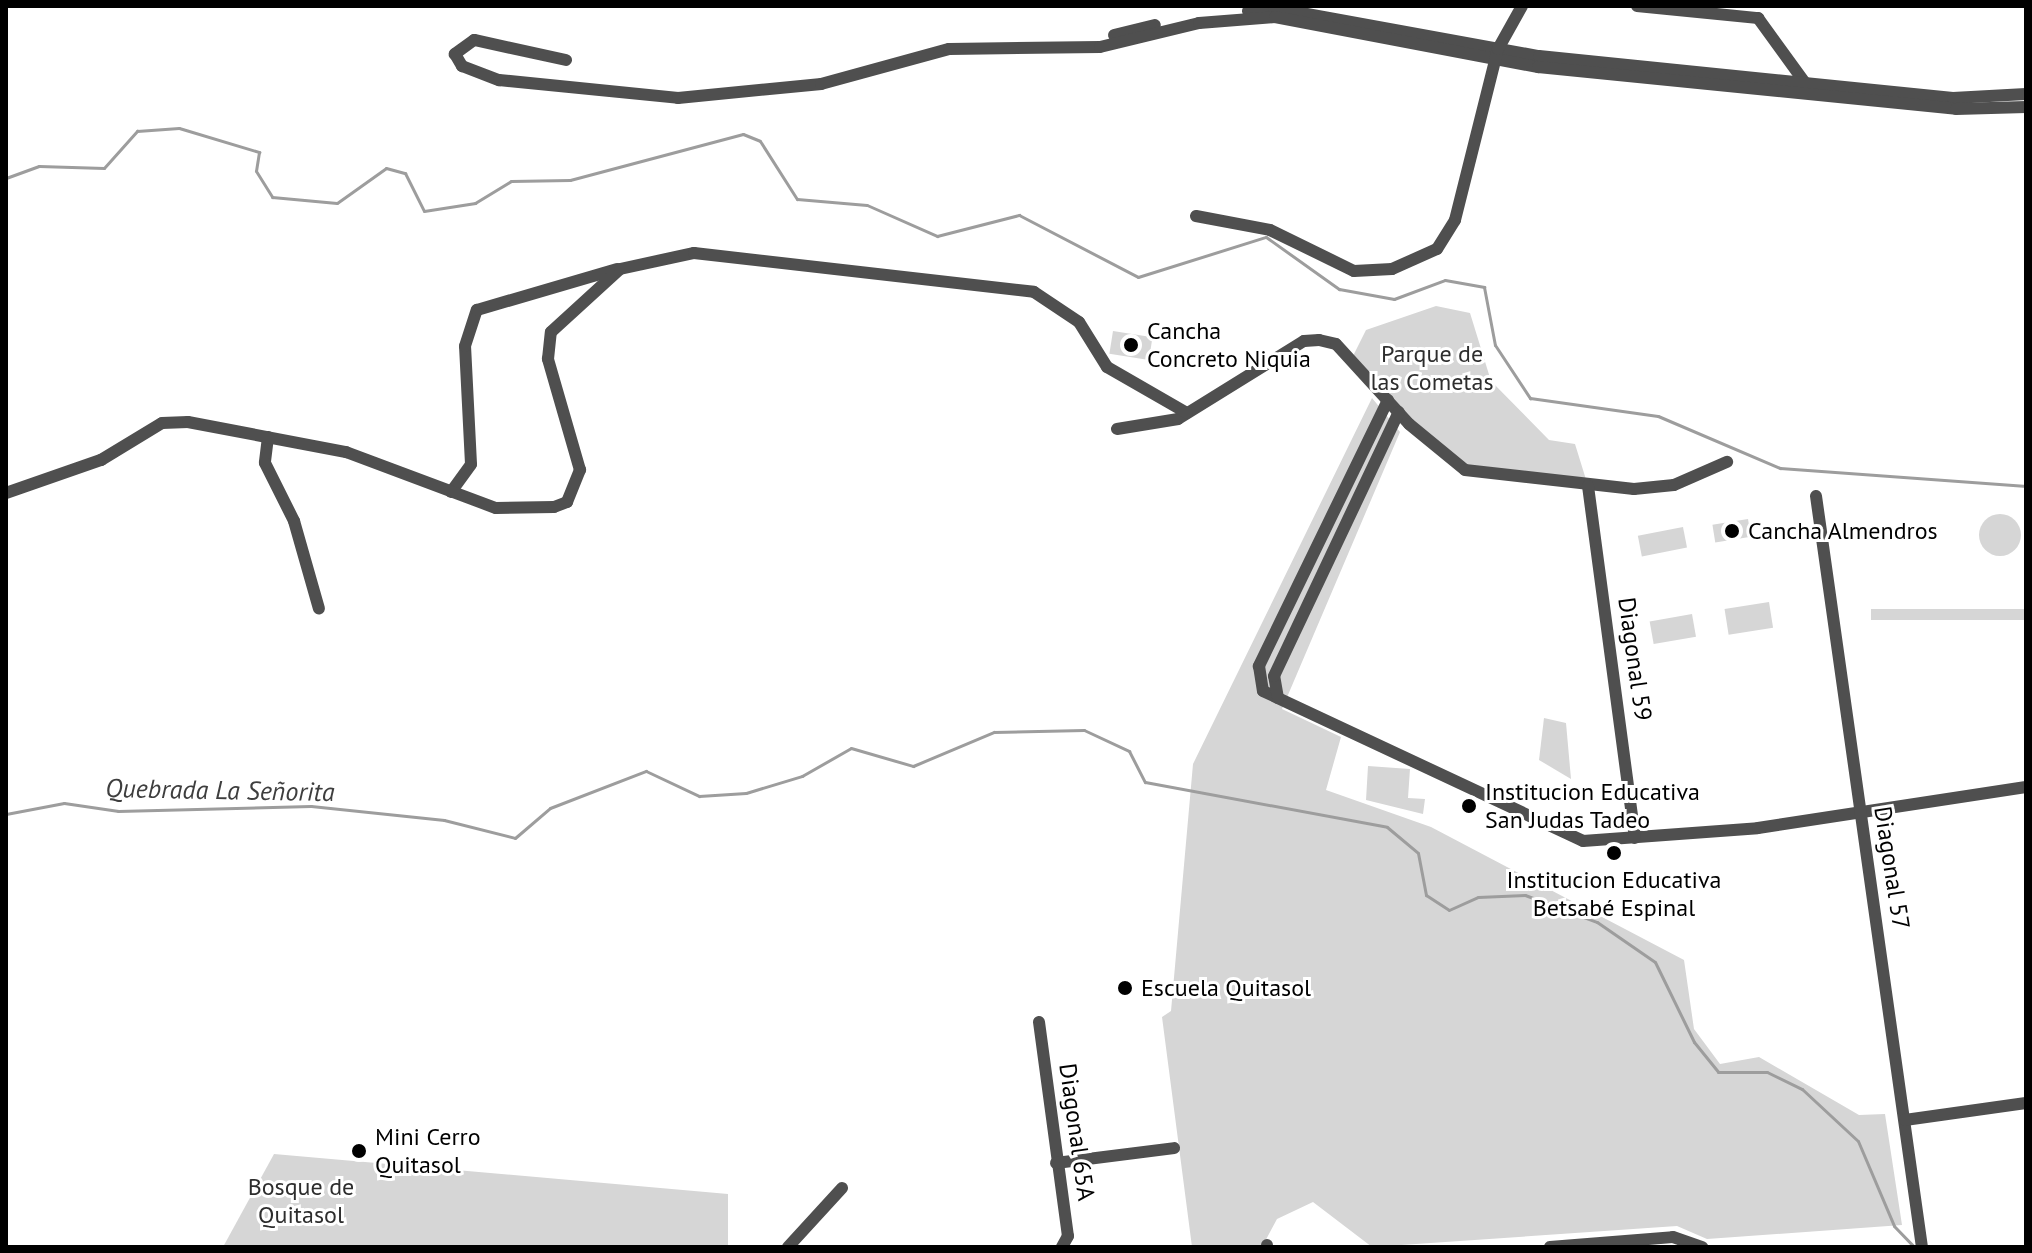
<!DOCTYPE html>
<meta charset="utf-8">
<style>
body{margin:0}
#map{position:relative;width:2032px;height:1253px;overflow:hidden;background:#fff;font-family:"PT Sans",sans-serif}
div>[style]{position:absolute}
.green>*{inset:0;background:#d6d6d6;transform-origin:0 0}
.round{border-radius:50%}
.stream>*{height:3px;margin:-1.5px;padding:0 1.5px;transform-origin:1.5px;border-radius:1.5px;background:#9d9d9d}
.minor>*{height:12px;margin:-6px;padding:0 6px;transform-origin:6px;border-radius:6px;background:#4f4f4f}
.dots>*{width:22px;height:22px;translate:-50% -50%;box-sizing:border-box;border:4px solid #fff;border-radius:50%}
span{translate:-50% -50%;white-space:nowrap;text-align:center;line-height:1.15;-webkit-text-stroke:6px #fff;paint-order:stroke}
.poi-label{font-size:24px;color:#000}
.left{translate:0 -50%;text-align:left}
.park-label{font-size:24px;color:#2d2d2d}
.street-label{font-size:24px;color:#000}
.water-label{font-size:26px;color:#3e3e3e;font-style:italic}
.frame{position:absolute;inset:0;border:8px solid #000;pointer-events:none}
</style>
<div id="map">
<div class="green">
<i style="clip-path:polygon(1436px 306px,1470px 313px,1491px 381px,1549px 440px,1575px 444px,1588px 486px,1455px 466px,1352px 358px,1366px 330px)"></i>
<i style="left:1113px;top:331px;width:40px;height:23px;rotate:9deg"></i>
<i style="clip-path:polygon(1372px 398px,1400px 432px,1282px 709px,1341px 737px,1326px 790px,1431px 827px,1684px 960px,1694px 1029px,1720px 1064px,1759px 1057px,1859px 1115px,1885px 1114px,1902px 1225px,1707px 1239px,1677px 1226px,1372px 1247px,1313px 1202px,1277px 1219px,1262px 1247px,1192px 1247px,1162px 1017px,1171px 1011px,1193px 764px)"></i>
<i class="round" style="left:1979px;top:514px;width:42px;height:42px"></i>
<i style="left:1748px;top:519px;width:18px;height:36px;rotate:81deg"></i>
<i style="left:1683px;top:527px;width:21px;height:46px;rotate:79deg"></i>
<i style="left:1769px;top:602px;width:26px;height:45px;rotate:81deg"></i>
<i style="left:2026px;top:609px;width:11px;height:155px;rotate:90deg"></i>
<i style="left:1692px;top:614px;width:23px;height:43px;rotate:80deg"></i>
<i style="clip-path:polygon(1544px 718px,1566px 723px,1571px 779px,1539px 760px)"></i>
<i style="clip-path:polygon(1368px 766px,1410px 769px,1408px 798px,1425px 799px,1423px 814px,1366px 800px)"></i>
<i style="clip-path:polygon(274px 1154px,728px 1194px,728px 1247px,223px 1247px)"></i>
</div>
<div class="stream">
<i style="left:6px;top:178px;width:35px;rotate:-20deg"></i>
<i style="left:39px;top:166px;width:65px;rotate:1.8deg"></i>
<i style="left:104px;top:168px;width:50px;rotate:-48.3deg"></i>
<i style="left:137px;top:131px;width:42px;rotate:-4.1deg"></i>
<i style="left:179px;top:128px;width:84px;rotate:16.7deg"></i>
<i style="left:259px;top:152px;width:19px;rotate:99deg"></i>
<i style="left:256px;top:171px;width:31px;rotate:58deg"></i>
<i style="left:272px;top:197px;width:65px;rotate:5.3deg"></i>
<i style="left:337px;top:203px;width:60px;rotate:-35.5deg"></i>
<i style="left:386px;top:168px;width:20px;rotate:15deg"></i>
<i style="left:405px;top:173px;width:42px;rotate:63.4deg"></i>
<i style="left:424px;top:211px;width:52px;rotate:-8.9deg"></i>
<i style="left:475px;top:203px;width:42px;rotate:-31.4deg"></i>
<i style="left:511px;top:181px;width:59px;rotate:-1deg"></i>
<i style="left:570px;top:180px;width:179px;rotate:-14.9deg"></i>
<i style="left:743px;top:134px;width:18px;rotate:22deg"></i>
<i style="left:760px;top:141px;width:69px;rotate:57.5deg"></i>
<i style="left:797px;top:199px;width:70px;rotate:4.9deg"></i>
<i style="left:867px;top:205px;width:77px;rotate:23.9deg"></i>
<i style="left:937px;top:236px;width:85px;rotate:-14.4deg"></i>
<i style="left:1019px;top:215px;width:134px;rotate:27.5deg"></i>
<i style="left:1138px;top:277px;width:134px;rotate:-17.4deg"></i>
<i style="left:1266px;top:237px;width:90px;rotate:35.5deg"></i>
<i style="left:1339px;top:289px;width:56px;rotate:10.3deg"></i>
<i style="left:1394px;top:299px;width:54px;rotate:-20.4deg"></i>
<i style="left:1445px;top:280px;width:40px;rotate:10deg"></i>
<i style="left:1484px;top:287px;width:59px;rotate:79.3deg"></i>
<i style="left:1495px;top:345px;width:64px;rotate:56.6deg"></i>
<i style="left:1530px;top:398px;width:129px;rotate:8deg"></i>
<i style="left:1658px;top:416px;width:133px;rotate:23.1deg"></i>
<i style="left:1780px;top:468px;width:247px;rotate:4.2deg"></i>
<i style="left:6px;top:814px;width:59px;rotate:-10.7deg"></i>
<i style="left:64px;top:803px;width:55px;rotate:8.4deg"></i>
<i style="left:118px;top:811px;width:193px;rotate:-1.5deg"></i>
<i style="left:311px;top:806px;width:134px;rotate:6deg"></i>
<i style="left:444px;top:820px;width:73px;rotate:14.2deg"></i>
<i style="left:515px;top:838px;width:46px;rotate:-40.6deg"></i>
<i style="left:550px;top:808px;width:103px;rotate:-21.1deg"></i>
<i style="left:646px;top:771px;width:59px;rotate:25.3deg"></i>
<i style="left:699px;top:796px;width:47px;rotate:-3.7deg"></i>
<i style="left:746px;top:793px;width:59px;rotate:-16.9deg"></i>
<i style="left:802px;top:776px;width:56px;rotate:-29.7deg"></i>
<i style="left:851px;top:748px;width:65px;rotate:16.2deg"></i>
<i style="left:913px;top:766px;width:88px;rotate:-22.8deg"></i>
<i style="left:994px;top:732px;width:90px;rotate:-1.3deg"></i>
<i style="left:1084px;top:730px;width:50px;rotate:25deg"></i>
<i style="left:1129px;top:751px;width:35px;rotate:63deg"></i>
<i style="left:1145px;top:782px;width:246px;rotate:10.5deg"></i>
<i style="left:1387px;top:827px;width:40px;rotate:40deg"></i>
<i style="left:1418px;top:853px;width:43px;rotate:79.2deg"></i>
<i style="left:1426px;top:895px;width:27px;rotate:33deg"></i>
<i style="left:1449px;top:910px;width:32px;rotate:-24deg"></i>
<i style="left:1478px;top:897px;width:47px;rotate:-2.4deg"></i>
<i style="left:1525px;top:895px;width:77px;rotate:20.6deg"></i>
<i style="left:1597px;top:922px;width:70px;rotate:34.6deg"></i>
<i style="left:1655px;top:962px;width:89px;rotate:64deg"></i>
<i style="left:1694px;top:1042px;width:38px;rotate:51deg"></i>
<i style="left:1718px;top:1072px;width:49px"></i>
<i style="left:1767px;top:1072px;width:39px;rotate:26deg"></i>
<i style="left:1802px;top:1089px;width:76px;rotate:42.9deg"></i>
<i style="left:1858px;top:1141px;width:92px;rotate:67deg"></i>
<i style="left:1894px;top:1226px;width:29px;rotate:46deg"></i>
</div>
<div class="minor">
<i style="left:1637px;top:6px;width:122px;rotate:5.7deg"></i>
<i style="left:1758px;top:18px;width:85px;rotate:54.1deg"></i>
<i style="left:1248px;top:11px;width:26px;rotate:-7deg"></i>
<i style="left:1274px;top:8px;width:269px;rotate:10.3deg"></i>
<i style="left:1539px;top:56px;width:416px;rotate:5.8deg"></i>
<i style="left:1953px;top:98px;width:73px;rotate:-3.1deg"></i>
<i style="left:1114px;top:35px;width:42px;rotate:-13.7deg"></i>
<i style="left:566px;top:60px;width:94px;rotate:-167.7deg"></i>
<i style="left:474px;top:40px;width:24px;rotate:144deg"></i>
<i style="left:455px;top:54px;width:14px;rotate:60deg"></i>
<i style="left:462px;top:66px;width:40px;rotate:21deg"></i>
<i style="left:499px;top:80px;width:180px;rotate:5.7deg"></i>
<i style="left:678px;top:98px;width:144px;rotate:-5.6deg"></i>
<i style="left:821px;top:84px;width:133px;rotate:-15.3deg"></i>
<i style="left:949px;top:49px;width:151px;rotate:-0.8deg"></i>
<i style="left:1100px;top:47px;width:102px;rotate:-13.6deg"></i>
<i style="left:1199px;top:23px;width:76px;rotate:-4.5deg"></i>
<i style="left:1275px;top:17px;width:268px;rotate:10.8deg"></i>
<i style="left:1538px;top:67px;width:420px;rotate:5.7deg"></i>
<i style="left:1956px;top:109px;width:70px;rotate:-1.6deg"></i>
<i style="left:1196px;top:216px;width:75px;rotate:10.7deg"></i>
<i style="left:1270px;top:230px;width:93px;rotate:26deg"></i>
<i style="left:1354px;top:271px;width:38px;rotate:-3deg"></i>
<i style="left:1392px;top:269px;width:49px;rotate:-24deg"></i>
<i style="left:1437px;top:249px;width:34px;rotate:-58deg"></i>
<i style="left:1455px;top:220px;width:176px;rotate:-75.9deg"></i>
<i style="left:1498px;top:49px;width:49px;rotate:-60.8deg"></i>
<i style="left:1388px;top:400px;width:296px;rotate:115.9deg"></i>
<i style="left:1259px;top:666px;width:25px;rotate:81deg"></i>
<i style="left:1263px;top:691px;width:353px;rotate:25.1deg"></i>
<i style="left:1583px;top:841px;width:175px;rotate:-4.2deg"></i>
<i style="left:1758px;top:828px;width:271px;rotate:-8.7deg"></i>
<i style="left:1117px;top:429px;width:62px;rotate:-9.3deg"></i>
<i style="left:1178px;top:419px;width:148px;rotate:-31.8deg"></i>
<i style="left:1304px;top:341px;width:15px;rotate:-4deg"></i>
<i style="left:1319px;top:340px;width:17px;rotate:13deg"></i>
<i style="left:1336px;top:344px;width:108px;rotate:47.6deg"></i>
<i style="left:1409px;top:424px;width:72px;rotate:39.4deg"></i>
<i style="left:1465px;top:470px;width:170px;rotate:6.4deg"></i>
<i style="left:1634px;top:489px;width:40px;rotate:-5.7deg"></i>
<i style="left:1674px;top:485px;width:58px;rotate:-23.5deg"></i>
<i style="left:268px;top:437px;width:26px;rotate:97deg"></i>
<i style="left:265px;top:463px;width:65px;rotate:63.4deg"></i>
<i style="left:294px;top:521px;width:91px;rotate:74.1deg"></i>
<i style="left:1588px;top:486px;width:355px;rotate:82.4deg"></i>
<i style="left:451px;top:492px;width:34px;rotate:-54deg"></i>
<i style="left:471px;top:464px;width:118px;rotate:-92.9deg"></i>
<i style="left:465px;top:346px;width:38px;rotate:-72deg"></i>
<i style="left:477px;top:310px;width:146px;rotate:-16.3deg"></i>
<i style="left:6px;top:493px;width:101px;rotate:-19.2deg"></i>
<i style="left:101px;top:460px;width:71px;rotate:-31.2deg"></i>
<i style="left:162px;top:423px;width:26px;rotate:-2deg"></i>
<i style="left:188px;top:422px;width:161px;rotate:10.8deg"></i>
<i style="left:346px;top:452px;width:160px;rotate:20.5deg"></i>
<i style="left:496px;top:508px;width:58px;rotate:-1deg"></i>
<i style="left:554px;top:507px;width:14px;rotate:-21deg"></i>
<i style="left:567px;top:502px;width:35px;rotate:-68deg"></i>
<i style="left:580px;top:470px;width:116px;rotate:-106.1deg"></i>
<i style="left:548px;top:359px;width:27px;rotate:-84deg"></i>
<i style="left:551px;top:332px;width:93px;rotate:-42.4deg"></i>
<i style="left:620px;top:269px;width:76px;rotate:-12.2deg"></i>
<i style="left:694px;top:253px;width:342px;rotate:6.5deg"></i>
<i style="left:1034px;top:292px;width:54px;rotate:33.7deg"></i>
<i style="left:1079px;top:322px;width:53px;rotate:58.1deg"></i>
<i style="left:1107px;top:367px;width:92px;rotate:29.9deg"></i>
<i style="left:1816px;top:496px;width:758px;rotate:81.97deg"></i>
<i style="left:1278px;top:698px;width:22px;rotate:-100deg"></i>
<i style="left:1274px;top:676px;width:292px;rotate:-64.7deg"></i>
<i style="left:1039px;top:1022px;width:216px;rotate:82.3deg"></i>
<i style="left:1068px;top:1236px;width:13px;rotate:119deg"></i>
<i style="left:1905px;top:1120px;width:122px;rotate:-8deg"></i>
<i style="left:1056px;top:1163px;width:119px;rotate:-7.2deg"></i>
<i style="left:788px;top:1247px;width:80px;rotate:-47.5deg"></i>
<i style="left:1267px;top:1247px;width:2px;rotate:-90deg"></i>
<i style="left:1550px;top:1247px;width:123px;rotate:-4.6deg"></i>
<i style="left:1673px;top:1237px;width:31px;rotate:19deg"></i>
</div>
<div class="dots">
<i style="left:1131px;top:345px;background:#000"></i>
<i style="left:1732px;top:531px;background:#000"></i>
<i style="left:1469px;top:806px;background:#000"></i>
<i style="left:1614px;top:853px;background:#000"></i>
<i style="left:1125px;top:988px;background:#000"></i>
<i style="left:359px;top:1151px;background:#000"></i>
</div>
<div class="poi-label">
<span class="left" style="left:1147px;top:345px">Cancha<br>Concreto Niquia</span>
<span class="left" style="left:1748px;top:531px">Cancha Almendros</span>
<span class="left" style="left:1485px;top:806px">Institucion Educativa<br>San Judas Tadeo</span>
<span style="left:1614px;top:894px">Institucion Educativa<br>Betsabé Espinal</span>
<span class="left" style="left:1141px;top:988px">Escuela Quitasol</span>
<span class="left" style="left:375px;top:1151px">Mini Cerro<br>Quitasol</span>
</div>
<div class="park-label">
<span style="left:1432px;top:368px">Parque de<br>las Cometas</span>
<span style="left:301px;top:1201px">Bosque de<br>Quitasol</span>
</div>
<div class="street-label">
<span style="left:1635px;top:659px;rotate:82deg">Diagonal 59</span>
<span style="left:1892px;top:868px;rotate:81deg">Diagonal 57</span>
<span style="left:1077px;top:1132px;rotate:82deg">Diagonal 65A</span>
</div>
<div class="water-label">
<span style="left:220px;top:790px;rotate:1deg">Quebrada La Señorita</span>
</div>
<div class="frame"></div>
</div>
